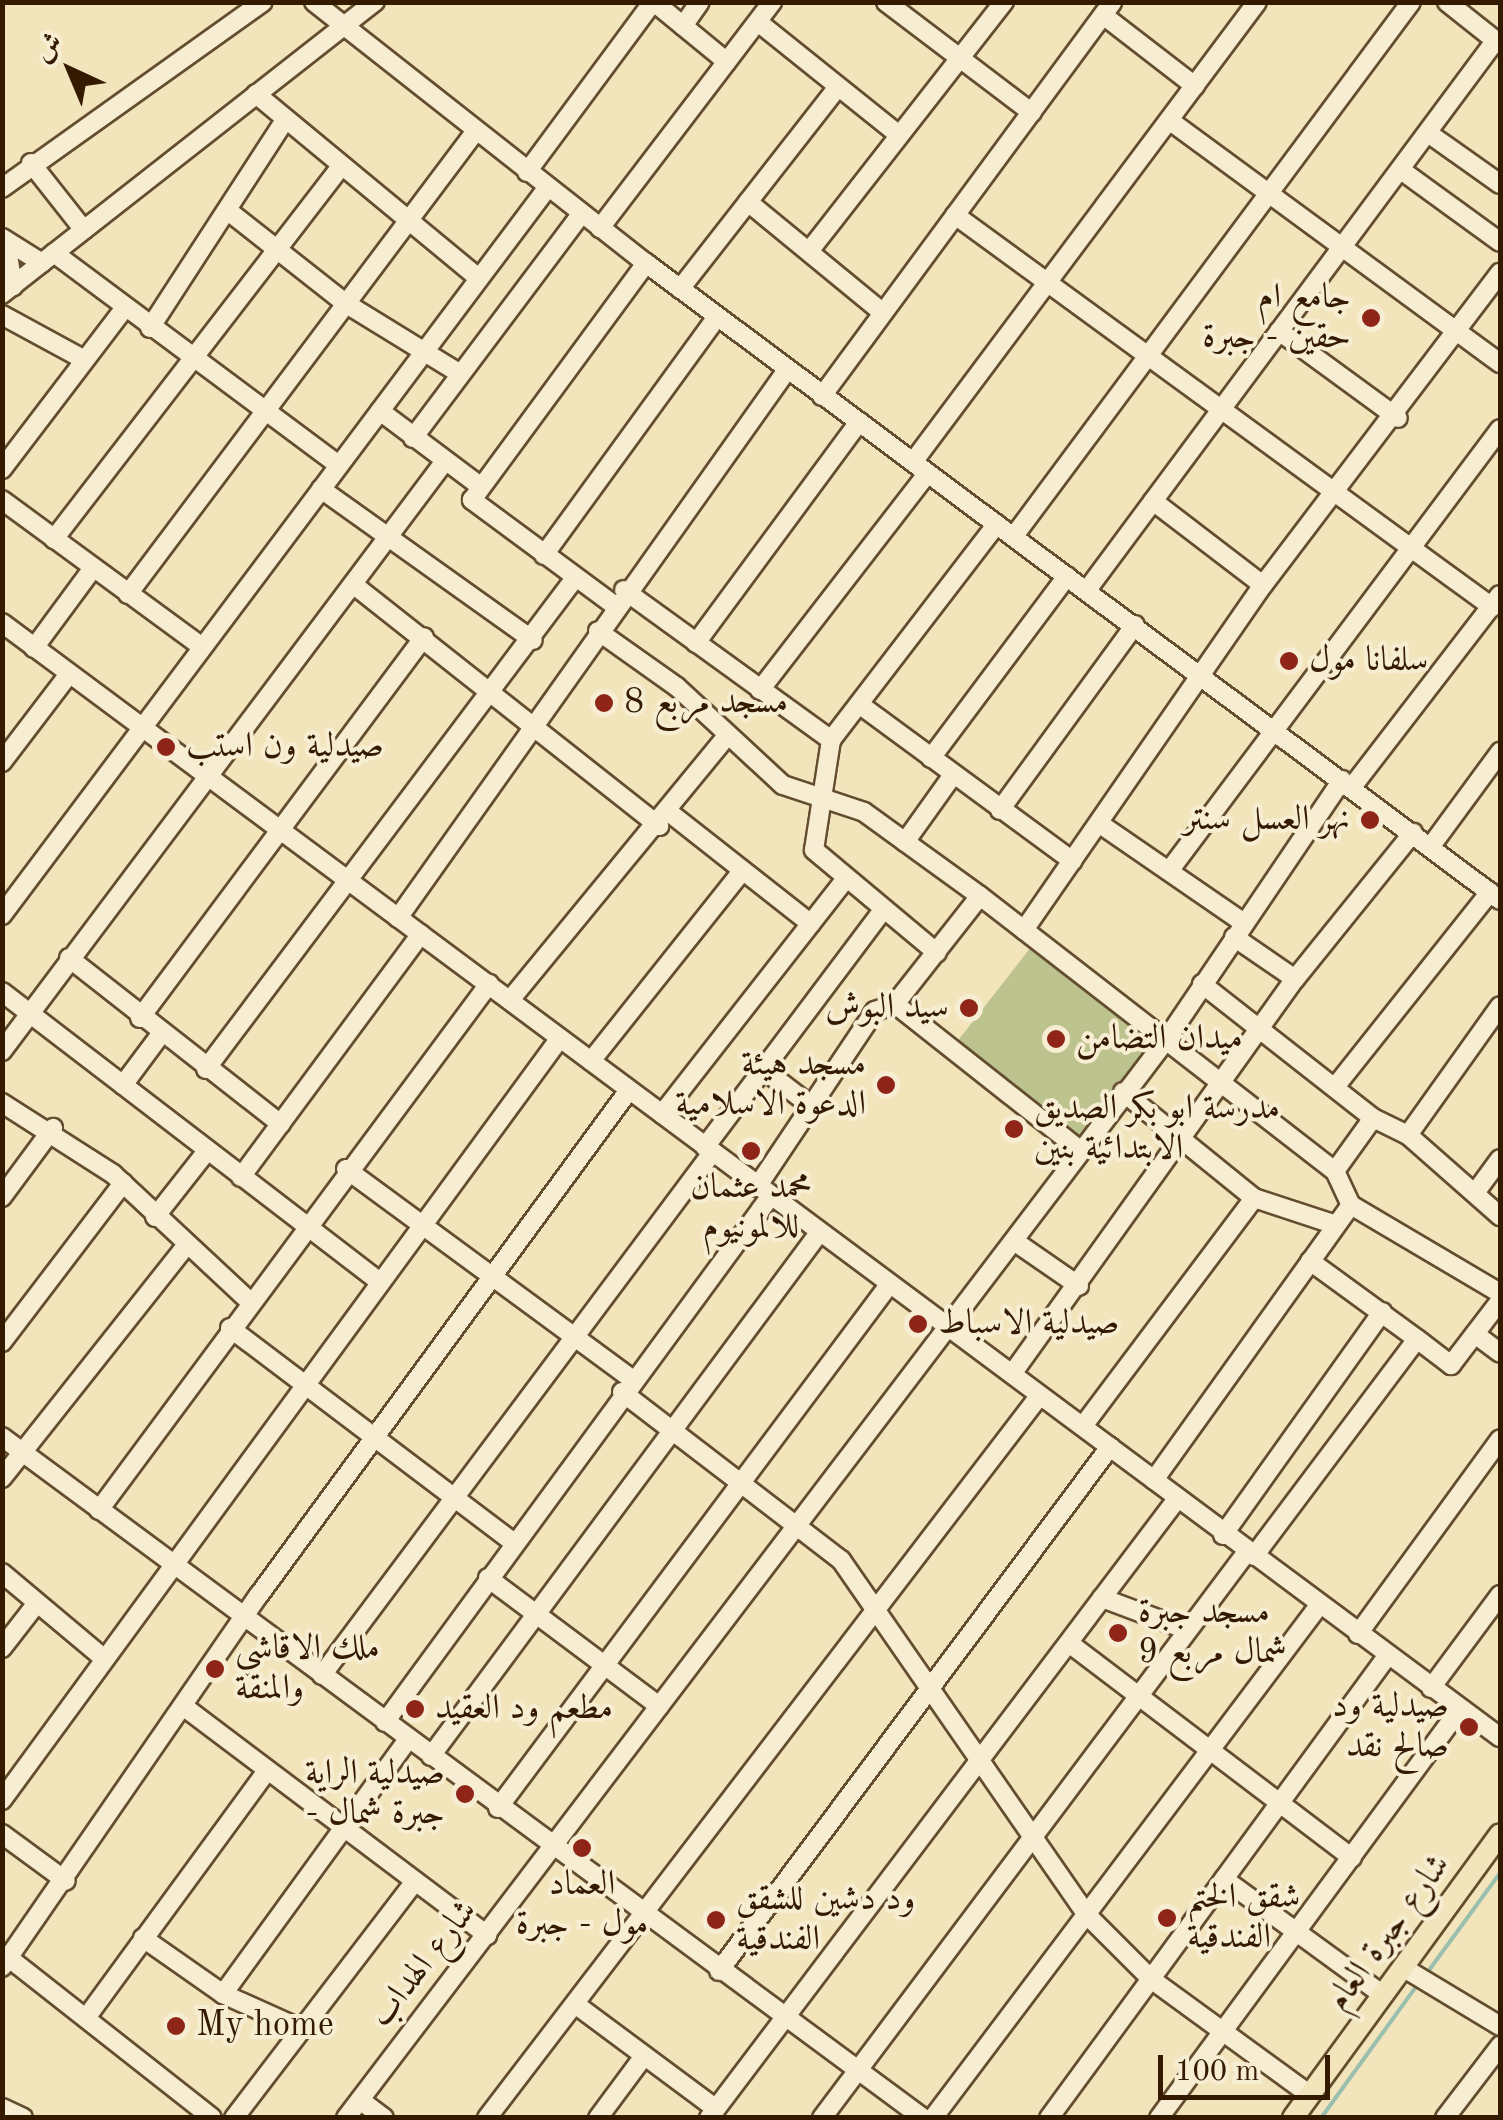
<!DOCTYPE html>
<meta charset="utf-8">
<style>
body{margin:0}
#map{position:relative;width:1503px;height:2120px;overflow:hidden;background:#f2e4bb;font-family:"Old Standard TT",Amiri,serif}
div>[style]{position:absolute}
.green>*{inset:0;background:#bdc38e;transform-origin:0 0}
.stream>*{height:4px;margin:-2px;padding:0 2px;transform-origin:2px;border-radius:2px;background:#9bbfae}
.roads{filter:drop-shadow(2px 0 #644d2f) drop-shadow(-2px 0 #644d2f) drop-shadow(0 2px #644d2f) drop-shadow(0 -2px #644d2f)}
.minor>*{height:18px;margin:-9px;padding:0 9px;transform-origin:9px;border-radius:9px;background:#f7edd3}
.major>*{height:20px;margin:-10px;padding:0 10px;transform-origin:10px;border-radius:10px;background:#f2e4bb}
.dots>*{width:28px;height:28px;translate:-50% -50%;box-sizing:border-box;border:5px solid #f7edd3;border-radius:50%}
span{translate:-50% -50%;white-space:nowrap;text-align:center;line-height:1.15;-webkit-text-stroke:8px #f7edd3;paint-order:stroke}
.poi-label{font-size:35px;color:#341b00}
.right{translate:-100% -50%;text-align:right}
.left{translate:0 -50%;text-align:left}
.street-label{font-size:35px;color:#341b00}
.frame{position:absolute;inset:0;border:5px solid #341b00;pointer-events:none}
.north{position:absolute;left:20px;top:20px;width:100px;height:100px;-webkit-text-stroke:8px #f7edd3;paint-order:stroke;rotate:316deg;font-size:28px;font-weight:700;line-height:40px;text-align:center;color:#341b00}
.north::after{content:'';display:block;margin:auto;width:35px;height:45px;background:#341b00;clip-path:polygon(50% 0,100% 100%,50% 72%,0 100%)}
.scale{position:absolute;left:1158px;top:2055px;width:172px;height:45px;box-sizing:border-box;border:5px solid #341b00;border-top:0;padding-left:12px;font-size:30px;line-height:35px;white-space:nowrap;color:#341b00;-webkit-text-stroke:8px #f7edd3;paint-order:stroke}
</style>
<div id="map">
<div class="green">
<i style="left:1035px;top:942px;width:156px;height:126px;rotate:38deg"></i>
</div>
<div class="stream">
<i style="left:1427px;top:1973px;width:124px;rotate:-53.9deg"></i>
<i style="left:1321px;top:2118px;width:165px;rotate:-54.1deg"></i>
</div>
<div class="roads">
<div class="minor">
<i style="left:314px;top:2px;width:422px;rotate:38.2deg"></i>
<i style="left:646px;top:263px;width:1065px;rotate:36.72deg"></i>
<i style="left:654px;top:2px;width:94px;rotate:39.4deg"></i>
<i style="left:886px;top:2px;width:183px;rotate:37.2deg"></i>
<i style="left:1447px;top:2px;width:68px;rotate:38.4deg"></i>
<i style="left:1103px;top:15px;width:116px;rotate:37.7deg"></i>
<i style="left:758px;top:22px;width:181px;rotate:38.7deg"></i>
<i style="left:683px;top:26px;width:29px;rotate:-55deg"></i>
<i style="left:256px;top:94px;width:284px;rotate:39.6deg"></i>
<i style="left:1169px;top:120px;width:411px;rotate:36.3deg"></i>
<i style="left:1428px;top:133px;width:88px;rotate:35.3deg"></i>
<i style="left:31px;top:163px;width:85px;rotate:51.7deg"></i>
<i style="left:1401px;top:170px;width:122px;rotate:36deg"></i>
<i style="left:527px;top:172px;width:212px;rotate:-53.5deg"></i>
<i style="left:2px;top:188px;width:320px;rotate:-35.5deg"></i>
<i style="left:748px;top:202px;width:173px;rotate:39.4deg"></i>
<i style="left:232px;top:214px;width:144px;rotate:38.2deg"></i>
<i style="left:345px;top:303px;width:134px;rotate:31.6deg"></i>
<i style="left:955px;top:215px;width:665px;rotate:36.13deg"></i>
<i style="left:600px;top:228px;width:284px;rotate:-52.7deg"></i>
<i style="left:2px;top:238px;width:47px;rotate:32deg"></i>
<i style="left:6px;top:242px;width:45px;rotate:81deg"></i>
<i style="left:810px;top:250px;width:315px;rotate:-52deg"></i>
<i style="left:54px;top:253px;width:354px;rotate:36.7deg"></i>
<i style="left:680px;top:289px;width:256px;rotate:-52deg"></i>
<i style="left:2px;top:294px;width:474px;rotate:-38.1deg"></i>
<i style="left:2px;top:315px;width:94px;rotate:28.5deg"></i>
<i style="left:150px;top:328px;width:246px;rotate:-57deg"></i>
<i style="left:1279px;top:331px;width:147px;rotate:36.2deg"></i>
<i style="left:822px;top:396px;width:489px;rotate:-53.6deg"></i>
<i style="left:380px;top:411px;width:125px;rotate:36.9deg"></i>
<i style="left:413px;top:438px;width:280px;rotate:-53.1deg"></i>
<i style="left:913px;top:462px;width:574px;rotate:-53.21deg"></i>
<i style="left:2px;top:469px;width:201px;rotate:-52.7deg"></i>
<i style="left:321px;top:489px;width:260px;rotate:35.5deg"></i>
<i style="left:2px;top:500px;width:247px;rotate:36.3deg"></i>
<i style="left:1153px;top:501px;width:138px;rotate:37.4deg"></i>
<i style="left:1014px;top:536px;width:665px;rotate:-53.37deg"></i>
<i style="left:54px;top:539px;width:468px;rotate:-52.4deg"></i>
<i style="left:544px;top:555px;width:294px;rotate:-54deg"></i>
<i style="left:354px;top:585px;width:389px;rotate:38.3deg"></i>
<i style="left:624px;top:590px;width:256px;rotate:35.9deg"></i>
<i style="left:831px;top:740px;width:111px;rotate:98.8deg"></i>
<i style="left:814px;top:850px;width:160px;rotate:39.9deg"></i>
<i style="left:1087px;top:590px;width:684px;rotate:-53.38deg"></i>
<i style="left:128px;top:594px;width:578px;rotate:-53.09deg"></i>
<i style="left:614px;top:605px;width:177px;rotate:-143.5deg"></i>
<i style="left:472px;top:500px;width:294px;rotate:-53.7deg"></i>
<i style="left:2px;top:623px;width:1867px;rotate:36.64deg"></i>
<i style="left:598px;top:631px;width:97px;rotate:35.3deg"></i>
<i style="left:677px;top:687px;width:144px;rotate:42.8deg"></i>
<i style="left:783px;top:785px;width:85px;rotate:18.4deg"></i>
<i style="left:864px;top:812px;width:143px;rotate:35.9deg"></i>
<i style="left:696px;top:643px;width:275px;rotate:-53.6deg"></i>
<i style="left:34px;top:648px;width:99px;rotate:-53.6deg"></i>
<i style="left:760px;top:690px;width:274px;rotate:-52.3deg"></i>
<i style="left:859px;top:704px;width:265px;rotate:36.3deg"></i>
<i style="left:831px;top:740px;width:272px;rotate:-52.5deg"></i>
<i style="left:931px;top:758px;width:227px;rotate:-53.2deg"></i>
<i style="left:2px;top:762px;width:111px;rotate:-52.7deg"></i>
<i style="left:1352px;top:787px;width:242px;rotate:-52.4deg"></i>
<i style="left:1000px;top:810px;width:229px;rotate:-53.9deg"></i>
<i style="left:670px;top:813px;width:179px;rotate:38.2deg"></i>
<i style="left:1100px;top:824px;width:175px;rotate:34.5deg"></i>
<i style="left:905px;top:842px;width:82px;rotate:-54.4deg"></i>
<i style="left:1431px;top:846px;width:117px;rotate:-53.7deg"></i>
<i style="left:1169px;top:871px;width:552px;rotate:-53.17deg"></i>
<i style="left:2px;top:915px;width:910px;rotate:-53.13deg"></i>
<i style="left:398px;top:918px;width:672px;rotate:-54.63deg"></i>
<i style="left:1024px;top:930px;width:420px;rotate:-55.3deg"></i>
<i style="left:1263px;top:585px;width:392px;rotate:-52.8deg"></i>
<i style="left:1234px;top:937px;width:74px;rotate:34.5deg"></i>
<i style="left:69px;top:958px;width:269px;rotate:38.1deg"></i>
<i style="left:1202px;top:984px;width:217px;rotate:38.1deg"></i>
<i style="left:1373px;top:1118px;width:39px;rotate:26deg"></i>
<i style="left:1408px;top:1135px;width:123px;rotate:41.4deg"></i>
<i style="left:2px;top:992px;width:474px;rotate:37.5deg"></i>
<i style="left:510px;top:1000px;width:343px;rotate:-50.6deg"></i>
<i style="left:895px;top:1004px;width:236px;rotate:38.3deg"></i>
<i style="left:140px;top:1018px;width:475px;rotate:-53.3deg"></i>
<i style="left:2px;top:1051px;width:738px;rotate:-53.1deg"></i>
<i style="left:591px;top:1061px;width:243px;rotate:-51.5deg"></i>
<i style="left:206px;top:1069px;width:614px;rotate:-53.07deg"></i>
<i style="left:763px;top:1069px;width:61px;rotate:37.6deg"></i>
<i style="left:123px;top:1085px;width:64px;rotate:-53.3deg"></i>
<i style="left:1335px;top:1087px;width:249px;rotate:-51.5deg"></i>
<i style="left:1123px;top:1092px;width:169px;rotate:39deg"></i>
<i style="left:1254px;top:1198px;width:86px;rotate:18.2deg"></i>
<i style="left:2px;top:1103px;width:132px;rotate:32.6deg"></i>
<i style="left:113px;top:1174px;width:186px;rotate:43deg"></i>
<i style="left:662px;top:1114px;width:297px;rotate:-52deg"></i>
<i style="left:1408px;top:1135px;width:158px;rotate:-54.5deg"></i>
<i style="left:705px;top:1147px;width:296px;rotate:-53.1deg"></i>
<i style="left:346px;top:1169px;width:355px;rotate:36.3deg"></i>
<i style="left:1335px;top:1171px;width:65px;rotate:-54.4deg"></i>
<i style="left:241px;top:1177px;width:302px;rotate:-53.5deg"></i>
<i style="left:757px;top:1187px;width:212px;rotate:-56.2deg"></i>
<i style="left:875px;top:1011px;width:21px;rotate:-19deg"></i>
<i style="left:895px;top:1004px;width:137px;rotate:-51.8deg"></i>
<i style="left:980px;top:896px;width:449px;rotate:37.8deg"></i>
<i style="left:1335px;top:1171px;width:38px;rotate:65deg"></i>
<i style="left:1351px;top:1205px;width:173px;rotate:30.6deg"></i>
<i style="left:1475px;top:1193px;width:42px;rotate:-53.7deg"></i>
<i style="left:2px;top:1197px;width:86px;rotate:-53.5deg"></i>
<i style="left:155px;top:1217px;width:84px;rotate:-51.8deg"></i>
<i style="left:1014px;top:1241px;width:79px;rotate:34.7deg"></i>
<i style="left:1310px;top:1261px;width:132px;rotate:36.1deg"></i>
<i style="left:230px;top:1328px;width:355px;rotate:37.1deg"></i>
<i style="left:1475px;top:1334px;width:31px;rotate:37deg"></i>
<i style="left:2px;top:1342px;width:200px;rotate:-52.7deg"></i>
<i style="left:1012px;top:1374px;width:486px;rotate:-54.4deg"></i>
<i style="left:1295px;top:979px;width:188px;rotate:-51.1deg"></i>
<i style="left:622px;top:1392px;width:276px;rotate:37.5deg"></i>
<i style="left:841px;top:1560px;width:431px;rotate:55.3deg"></i>
<i style="left:1086px;top:1914px;width:92px;rotate:45deg"></i>
<i style="left:1151px;top:1979px;width:197px;rotate:36.1deg"></i>
<i style="left:1083px;top:1426px;width:285px;rotate:-53.1deg"></i>
<i style="left:2px;top:1437px;width:1145px;rotate:36.48deg"></i>
<i style="left:2px;top:1478px;width:296px;rotate:-51.6deg"></i>
<i style="left:1154px;top:1480px;width:338px;rotate:-54.4deg"></i>
<i style="left:99px;top:1510px;width:655px;rotate:-53.45deg"></i>
<i style="left:1223px;top:1535px;width:274px;rotate:-54.5deg"></i>
<i style="left:1254px;top:1556px;width:271px;rotate:-53.1deg"></i>
<i style="left:1417px;top:1339px;width:43px;rotate:37.4deg"></i>
<i style="left:1451px;top:1365px;width:81px;rotate:-52.6deg"></i>
<i style="left:2px;top:1573px;width:131px;rotate:40deg"></i>
<i style="left:488px;top:1578px;width:214px;rotate:36.8deg"></i>
<i style="left:1102px;top:1598px;width:91px;rotate:20.6deg"></i>
<i style="left:1358px;top:1634px;width:241px;rotate:-53.9deg"></i>
<i style="left:1069px;top:1643px;width:355px;rotate:37.2deg"></i>
<i style="left:2px;top:1648px;width:57px;rotate:-52.1deg"></i>
<i style="left:322px;top:1675px;width:652px;rotate:-53.24deg"></i>
<i style="left:1431px;top:1688px;width:116px;rotate:-53.4deg"></i>
<i style="left:187px;top:1709px;width:376px;rotate:37deg"></i>
<i style="left:385px;top:1722px;width:651px;rotate:-53.75deg"></i>
<i style="left:431px;top:1756px;width:651px;rotate:-53.43deg"></i>
<i style="left:2px;top:1800px;width:944px;rotate:-53.79deg"></i>
<i style="left:498px;top:1808px;width:653px;rotate:-53.22deg"></i>
<i style="left:2px;top:1834px;width:79px;rotate:36.3deg"></i>
<i style="left:1224px;top:1879px;width:197px;rotate:36.1deg"></i>
<i style="left:143px;top:1938px;width:98px;rotate:35deg"></i>
<i style="left:223px;top:1994px;width:83px;rotate:24.1deg"></i>
<i style="left:9px;top:1958px;width:258px;rotate:38.2deg"></i>
<i style="left:2px;top:1967px;width:452px;rotate:-55.4deg"></i>
<i style="left:259px;top:1595px;width:626px;rotate:-53.77deg"></i>
<i style="left:1404px;top:1968px;width:112px;rotate:31.1deg"></i>
<i style="left:719px;top:1971px;width:654px;rotate:-53.27deg"></i>
<i style="left:223px;top:1994px;width:315px;rotate:-54deg"></i>
<i style="left:575px;top:2004px;width:174px;rotate:36.6deg"></i>
<i style="left:86px;top:2018px;width:306px;rotate:-53.8deg"></i>
<i style="left:360px;top:2100px;width:30px;rotate:37deg"></i>
<i style="left:2px;top:2108px;width:23px;rotate:25deg"></i>
<i style="left:234px;top:2118px;width:298px;rotate:-52.6deg"></i>
<i style="left:346px;top:2118px;width:1354px;rotate:-52.74deg"></i>
<i style="left:1166px;top:1040px;width:314px;rotate:-55.9deg"></i>
<i style="left:487px;top:2118px;width:910px;rotate:-52.59deg"></i>
<i style="left:598px;top:2118px;width:77px;rotate:-53.4deg"></i>
<i style="left:709px;top:2118px;width:776px;rotate:-52.91deg"></i>
<i style="left:822px;top:2118px;width:706px;rotate:-53.11deg"></i>
<i style="left:933px;top:2118px;width:643px;rotate:-53.02deg"></i>
<i style="left:1049px;top:2118px;width:574px;rotate:-53.79deg"></i>
<i style="left:1159px;top:2118px;width:508px;rotate:-53.65deg"></i>
<i style="left:1445px;top:2118px;width:91px;rotate:-52.6deg"></i>
</div>
<div class="major">
<i style="left:1293px;top:2118px;width:351px;rotate:-53.9deg"></i>
</div>
</div>
<div class="dots">
<i style="left:1371px;top:318px;background:#8f2418"></i>
<i style="left:1289px;top:661px;background:#8f2418"></i>
<i style="left:604px;top:703px;background:#8f2418"></i>
<i style="left:166px;top:747px;background:#8f2418"></i>
<i style="left:1370px;top:820px;background:#8f2418"></i>
<i style="left:969px;top:1008px;background:#8f2418"></i>
<i style="left:1056px;top:1039px;background:#8f2418"></i>
<i style="left:886px;top:1085px;background:#8f2418"></i>
<i style="left:1014px;top:1129px;background:#8f2418"></i>
<i style="left:751px;top:1151px;background:#8f2418"></i>
<i style="left:918px;top:1324px;background:#8f2418"></i>
<i style="left:1118px;top:1633px;background:#8f2418"></i>
<i style="left:215px;top:1669px;background:#8f2418"></i>
<i style="left:415px;top:1709px;background:#8f2418"></i>
<i style="left:1469px;top:1727px;background:#8f2418"></i>
<i style="left:465px;top:1794px;background:#8f2418"></i>
<i style="left:582px;top:1848px;background:#8f2418"></i>
<i style="left:1167px;top:1918px;background:#8f2418"></i>
<i style="left:716px;top:1920px;background:#8f2418"></i>
<i style="left:176px;top:2026px;background:#8f2418"></i>
</div>
<div class="poi-label">
<span class="right" style="left:1351px;top:318px">جامع ام<br>حقين - جبرة</span>
<span class="left" style="left:1309px;top:661px">سلفانا مول</span>
<span class="left" style="left:624px;top:703px">مسجد مربع 8</span>
<span class="left" style="left:186px;top:747px">صيدلية ون استب</span>
<span class="right" style="left:1350px;top:820px">نهر العسل سنتر</span>
<span class="right" style="left:949px;top:1008px">سيد البوش</span>
<span class="left" style="left:1076px;top:1039px">ميدان التضامن</span>
<span class="right" style="left:866px;top:1085px">مسجد هيئة<br>الدعوة الاسلامية</span>
<span class="left" style="left:1034px;top:1129px">مدرسة ابو بكر الصديق<br>الابتدائية بنين</span>
<span style="left:751px;top:1208px">محمد عثمان<br>للالمونيوم</span>
<span class="left" style="left:938px;top:1324px">صيدلية الاسباط</span>
<span class="left" style="left:1138px;top:1633px">مسجد جبرة<br>شمال مربع 9</span>
<span class="left" style="left:235px;top:1669px">ملك الاقاشي<br>والمنقة</span>
<span class="right" style="left:1449px;top:1727px">صيدلية ود<br>صالح نقد</span>
<span class="left" style="left:435px;top:1709px">مطعم ود العقيد</span>
<span class="right" style="left:445px;top:1794px">صيدلية الراية<br>- جبرة شمال</span>
<span style="left:582px;top:1905px">العماد<br>مول - جبرة</span>
<span class="left" style="left:1187px;top:1918px">شقق الختم<br>الفندقية</span>
<span class="left" style="left:736px;top:1920px">ود دشين للشقق<br>الفندقية</span>
<span class="left" style="left:196px;top:2026px">My home</span>
</div>
<div class="street-label">
<span style="left:1389px;top:1933px;rotate:-54deg">شارع جبرة العام</span>
<span style="left:424px;top:1964px;rotate:-52deg">شارع الهداب</span>
</div>
<div class="frame"></div>
<div class="north">ش</div>
<div class="scale">100 m</div>
</div>
